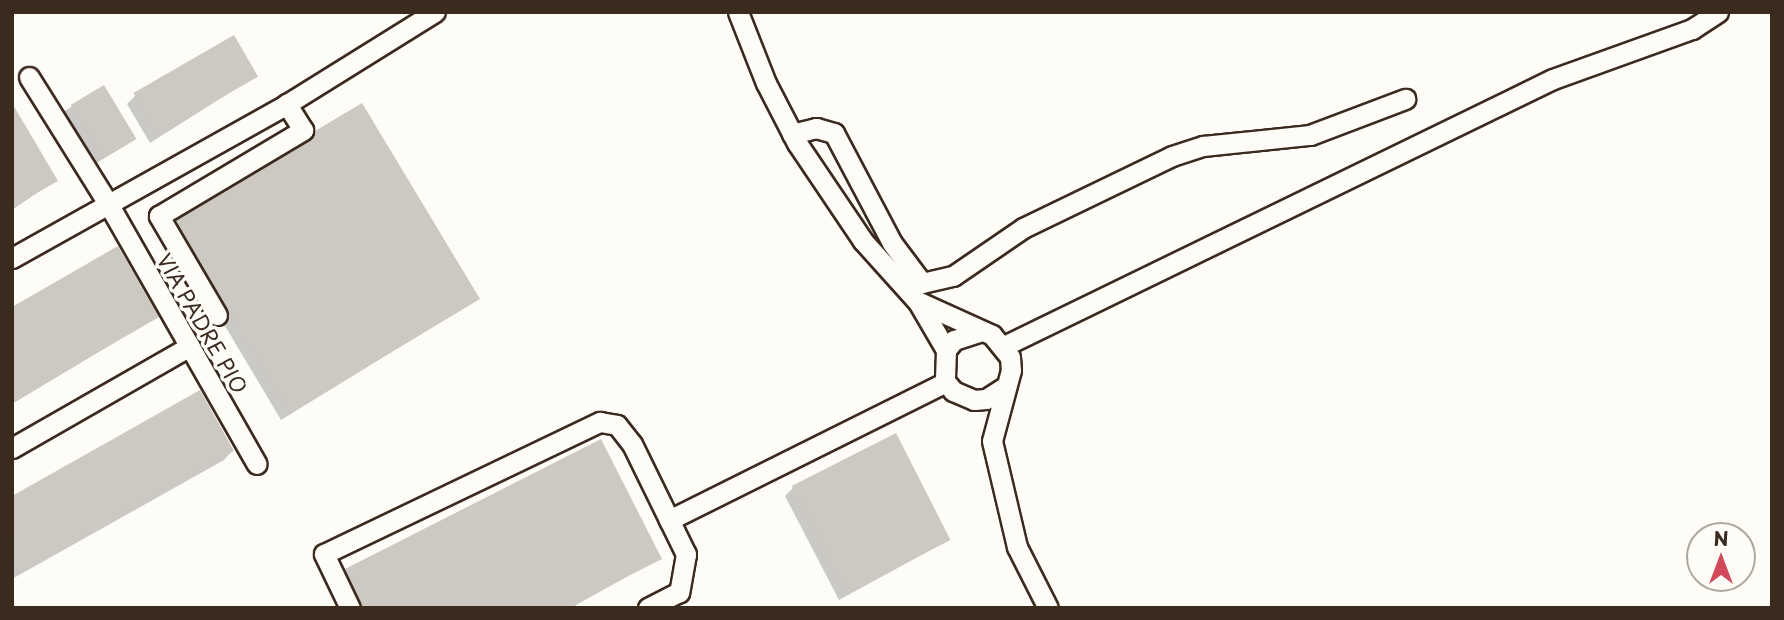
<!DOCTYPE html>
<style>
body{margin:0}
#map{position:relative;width:1784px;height:620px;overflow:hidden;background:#fdfcf7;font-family:"Playpen Sans",sans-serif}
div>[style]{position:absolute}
.shadow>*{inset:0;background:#0003;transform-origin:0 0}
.building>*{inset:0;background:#cdc8c2;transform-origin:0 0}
.roads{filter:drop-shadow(2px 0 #3b2a1e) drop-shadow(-2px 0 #3b2a1e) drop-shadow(0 2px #3b2a1e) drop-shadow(0 -2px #3b2a1e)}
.minor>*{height:19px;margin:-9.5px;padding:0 9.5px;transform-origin:9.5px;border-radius:9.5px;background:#fdfcf7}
span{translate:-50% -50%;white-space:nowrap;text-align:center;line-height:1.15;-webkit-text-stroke:7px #fdfcf7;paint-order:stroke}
.street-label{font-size:21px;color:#3b2a1e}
.frame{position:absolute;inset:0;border:14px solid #3b2a1e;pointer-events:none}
.north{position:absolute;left:1686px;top:522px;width:70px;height:70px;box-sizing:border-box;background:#fdfcf7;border:2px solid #afa8a0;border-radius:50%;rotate:0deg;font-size:19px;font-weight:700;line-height:28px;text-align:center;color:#3b2a1e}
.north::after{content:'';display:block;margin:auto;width:24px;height:32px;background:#d1495b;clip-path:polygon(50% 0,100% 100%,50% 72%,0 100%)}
</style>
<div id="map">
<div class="shadow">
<i style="clip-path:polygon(256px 76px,150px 143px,127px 104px,135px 96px)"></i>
<i style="left:103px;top:87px;width:61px;height:50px;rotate:58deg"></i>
<i style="clip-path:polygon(12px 118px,56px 180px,12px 210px)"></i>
<i style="clip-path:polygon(316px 133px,478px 299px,281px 420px,168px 230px,305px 145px)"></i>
<i style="clip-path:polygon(12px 309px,157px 317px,12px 404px)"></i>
<i style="clip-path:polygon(232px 451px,224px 460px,12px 579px,12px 498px)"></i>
<i style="clip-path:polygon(794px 487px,949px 540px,839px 600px,785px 496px)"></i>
<i style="clip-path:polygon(660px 558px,571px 608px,351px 608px,337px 579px,346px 570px)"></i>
</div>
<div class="building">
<i style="left:234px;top:35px;width:48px;height:116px;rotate:60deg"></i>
<i style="left:104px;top:85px;width:63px;height:39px;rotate:59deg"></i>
<i style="clip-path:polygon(12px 103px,58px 181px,12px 207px)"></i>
<i style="clip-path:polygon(362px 103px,480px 299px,290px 413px,176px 220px,309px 141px,315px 131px)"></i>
<i style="clip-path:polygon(118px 246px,159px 317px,12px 402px,12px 307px)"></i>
<i style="clip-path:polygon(200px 390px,234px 451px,16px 574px,12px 496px)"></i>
<i style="left:896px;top:433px;width:120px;height:117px;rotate:63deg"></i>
<i style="clip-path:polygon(601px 439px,662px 559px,565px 608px,362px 608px,345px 569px)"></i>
</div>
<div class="roads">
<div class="minor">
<i style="left:738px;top:12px;width:76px;rotate:68.5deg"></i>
<i style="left:766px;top:83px;width:68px;rotate:62.7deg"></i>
<i style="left:797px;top:143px;width:118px;rotate:56deg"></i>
<i style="left:863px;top:241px;width:82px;rotate:48deg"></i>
<i style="left:918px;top:302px;width:56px;rotate:59.7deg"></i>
<i style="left:29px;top:77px;width:151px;rotate:58deg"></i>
<i style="left:109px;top:205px;width:298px;rotate:60.3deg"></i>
<i style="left:792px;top:134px;width:25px;rotate:-14deg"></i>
<i style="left:816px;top:128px;width:19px;rotate:16deg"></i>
<i style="left:834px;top:133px;width:124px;rotate:62.2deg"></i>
<i style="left:892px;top:243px;width:50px;rotate:53.1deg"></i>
<i style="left:922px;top:283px;width:32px;rotate:-13deg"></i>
<i style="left:953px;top:276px;width:85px;rotate:-34.4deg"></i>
<i style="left:1023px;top:228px;width:165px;rotate:-25.8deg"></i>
<i style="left:1172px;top:156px;width:33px;rotate:-18deg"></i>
<i style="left:1203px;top:146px;width:108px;rotate:-5.9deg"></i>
<i style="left:1310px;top:135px;width:102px;rotate:-20.8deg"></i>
<i style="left:12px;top:258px;width:315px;rotate:-29.2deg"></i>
<i style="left:287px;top:104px;width:174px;rotate:-31.9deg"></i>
<i style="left:919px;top:302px;width:80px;rotate:24.3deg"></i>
<i style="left:992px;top:335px;width:28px;rotate:51deg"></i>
<i style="left:1010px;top:357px;width:13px;rotate:86deg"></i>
<i style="left:1011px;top:370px;width:73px;rotate:105deg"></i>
<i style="left:992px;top:441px;width:109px;rotate:76.7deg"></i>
<i style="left:1017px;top:547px;width:68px;rotate:63.1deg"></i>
<i style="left:217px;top:315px;width:115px;rotate:-120.4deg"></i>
<i style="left:159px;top:216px;width:168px;rotate:-30.8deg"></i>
<i style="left:303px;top:130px;width:31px;rotate:-122deg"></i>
<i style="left:979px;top:332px;width:26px;rotate:162deg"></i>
<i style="left:954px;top:340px;width:13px;rotate:129deg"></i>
<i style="left:946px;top:350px;width:31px;rotate:92deg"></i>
<i style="left:945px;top:381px;width:13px;rotate:51deg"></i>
<i style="left:953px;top:391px;width:23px;rotate:23deg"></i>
<i style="left:974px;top:400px;width:12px;rotate:-5deg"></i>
<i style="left:986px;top:399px;width:20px;rotate:-33deg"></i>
<i style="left:1004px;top:346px;width:610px;rotate:-25.94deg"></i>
<i style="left:1553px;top:79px;width:148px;rotate:-19.8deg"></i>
<i style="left:1692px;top:29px;width:31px;rotate:-33deg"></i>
<i style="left:12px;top:448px;width:205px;rotate:-29.8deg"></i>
<i style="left:669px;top:520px;width:309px;rotate:-26.5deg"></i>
<i style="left:350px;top:608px;width:60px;rotate:-115.7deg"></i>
<i style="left:324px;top:554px;width:306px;rotate:-25.6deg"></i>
<i style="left:600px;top:422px;width:17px;rotate:10deg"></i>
<i style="left:617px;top:425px;width:24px;rotate:52deg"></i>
<i style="left:632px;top:444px;width:123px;rotate:63.9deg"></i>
<i style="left:686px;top:554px;width:39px;rotate:100deg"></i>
<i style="left:679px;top:592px;width:35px;rotate:153deg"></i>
</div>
</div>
<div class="street-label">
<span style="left:203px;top:323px;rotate:60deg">VIA PADRE PIO</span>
</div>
<div class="frame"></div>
<div class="north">N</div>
</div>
